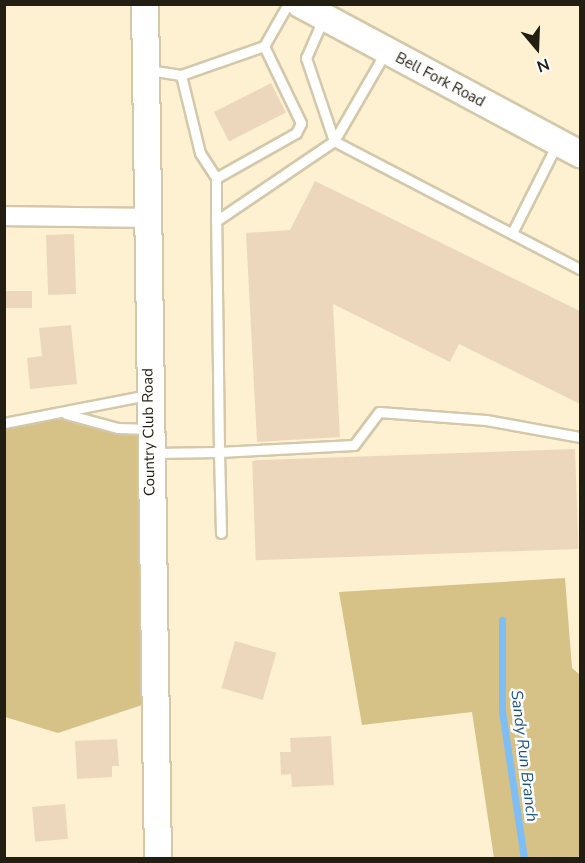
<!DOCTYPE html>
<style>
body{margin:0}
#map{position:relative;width:585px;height:863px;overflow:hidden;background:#fdf1d1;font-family:"Nunito Sans",sans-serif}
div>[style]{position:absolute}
.green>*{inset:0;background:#d6c187}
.stream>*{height:7px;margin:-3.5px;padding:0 3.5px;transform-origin:3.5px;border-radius:3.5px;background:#7ebef4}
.building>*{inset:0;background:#edd7bc;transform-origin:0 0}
.roads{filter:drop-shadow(2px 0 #d3c8a9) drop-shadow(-2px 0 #d3c8a9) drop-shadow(0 2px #d3c8a9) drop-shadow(0 -2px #d3c8a9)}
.lane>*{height:9px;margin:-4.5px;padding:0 4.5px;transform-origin:4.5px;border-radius:4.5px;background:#fff}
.street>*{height:18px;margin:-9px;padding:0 9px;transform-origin:9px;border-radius:9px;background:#fff}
.secondary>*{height:26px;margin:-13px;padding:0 13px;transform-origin:13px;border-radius:13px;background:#fff}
span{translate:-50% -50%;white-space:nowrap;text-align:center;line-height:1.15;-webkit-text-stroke:5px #fff;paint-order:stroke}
.street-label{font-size:15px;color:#221e12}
.water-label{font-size:16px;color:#1a5582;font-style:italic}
.frame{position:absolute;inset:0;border:6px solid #221e12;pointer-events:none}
.north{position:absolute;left:507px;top:18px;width:60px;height:60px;-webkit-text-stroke:4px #fff;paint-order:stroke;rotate:161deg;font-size:16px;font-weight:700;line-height:24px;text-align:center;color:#221e12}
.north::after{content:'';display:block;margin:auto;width:21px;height:27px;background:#221e12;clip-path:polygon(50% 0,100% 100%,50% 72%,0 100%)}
</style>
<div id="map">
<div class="green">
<i style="clip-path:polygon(63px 413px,118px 428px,149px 429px,154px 701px,58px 733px,5px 717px,5px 423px)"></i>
<i style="clip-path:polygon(565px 578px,572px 668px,580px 675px,580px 858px,494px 858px,472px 712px,362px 725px,339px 592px)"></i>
</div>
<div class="stream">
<i style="left:502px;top:620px;width:91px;rotate:90deg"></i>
<i style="left:502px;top:711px;width:149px;rotate:81.5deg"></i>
</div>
<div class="building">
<i style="left:271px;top:83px;width:33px;height:64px;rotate:63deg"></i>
<i style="clip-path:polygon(315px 181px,580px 311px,580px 404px,459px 344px,450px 362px,333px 304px,340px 437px,257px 442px,246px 233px,290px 230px)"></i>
<i style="left:74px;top:234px;width:60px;height:28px;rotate:88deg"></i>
<i style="left:4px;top:291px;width:28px;height:17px"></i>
<i style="clip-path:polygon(71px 325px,77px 384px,30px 389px,27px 358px,42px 356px,39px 328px)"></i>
<i style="left:575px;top:449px;width:100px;height:323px;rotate:88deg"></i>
<i style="left:235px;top:641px;width:43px;height:49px;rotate:16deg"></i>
<i style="clip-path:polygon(331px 736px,334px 785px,292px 787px,291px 774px,281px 775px,280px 752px,291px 752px,290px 738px)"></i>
<i style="clip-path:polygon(117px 739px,119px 766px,112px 766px,112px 777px,77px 779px,75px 741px)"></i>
<i style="left:65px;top:804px;width:35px;height:33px;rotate:85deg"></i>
</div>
<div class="roads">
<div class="lane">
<i style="left:385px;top:53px;width:102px;rotate:120.1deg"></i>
<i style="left:334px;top:141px;width:277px;rotate:27.5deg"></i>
<i style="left:149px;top:70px;width:32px;rotate:9deg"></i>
<i style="left:181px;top:75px;width:80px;rotate:76.3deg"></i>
<i style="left:200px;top:153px;width:30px;rotate:57deg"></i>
<i style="left:216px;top:178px;width:92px;rotate:-29.4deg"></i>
<i style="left:296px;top:133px;width:11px;rotate:-63deg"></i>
<i style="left:301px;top:123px;width:85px;rotate:-115.7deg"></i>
<i style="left:181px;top:75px;width:88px;rotate:-19.3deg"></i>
<i style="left:264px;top:46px;width:48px;rotate:-60.3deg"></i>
<i style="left:216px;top:178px;width:43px;rotate:90deg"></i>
<i style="left:512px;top:233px;width:100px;rotate:-63.2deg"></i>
<i style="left:66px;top:414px;width:54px;rotate:15.1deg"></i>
<i style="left:118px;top:428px;width:31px;rotate:2deg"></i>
<i style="left:4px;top:423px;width:147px;rotate:-11deg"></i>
<i style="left:155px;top:453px;width:64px;rotate:-0.9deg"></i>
<i style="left:219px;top:452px;width:231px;rotate:-90.7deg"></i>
<i style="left:216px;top:221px;width:143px;rotate:-34.1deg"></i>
<i style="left:334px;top:141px;width:88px;rotate:-108.6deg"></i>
<i style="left:306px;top:58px;width:43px;rotate:-66.4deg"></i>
<i style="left:221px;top:533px;width:81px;rotate:-91.4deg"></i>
<i style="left:219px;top:452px;width:135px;rotate:-3deg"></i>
<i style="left:354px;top:445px;width:41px;rotate:-52.9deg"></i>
<i style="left:379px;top:412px;width:107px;rotate:4.3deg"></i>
<i style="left:486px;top:420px;width:96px;rotate:10.3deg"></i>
</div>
<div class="street">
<i style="left:4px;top:216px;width:141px;rotate:0.8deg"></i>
</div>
<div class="secondary">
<i style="left:145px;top:4px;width:854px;rotate:89.13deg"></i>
<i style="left:300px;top:4px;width:318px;rotate:28.2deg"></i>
</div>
</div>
<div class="street-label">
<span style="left:440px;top:80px;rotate:28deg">Bell Fork Road</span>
<span style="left:149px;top:432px;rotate:-91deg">Country Club Road</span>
</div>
<div class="water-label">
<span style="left:524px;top:756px;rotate:83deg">Sandy Run Branch</span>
</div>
<div class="frame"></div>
<div class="north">N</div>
</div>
